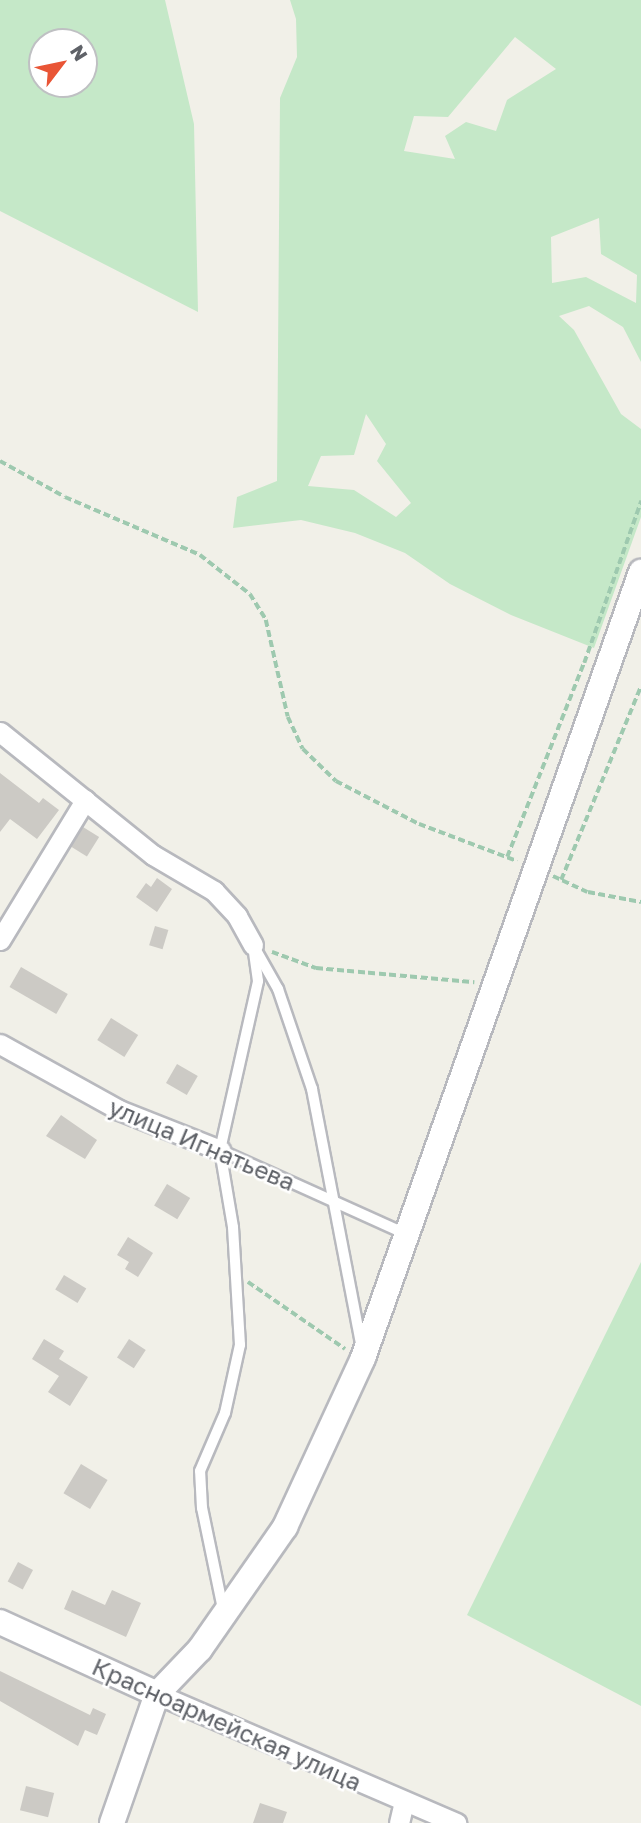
<!DOCTYPE html>
<meta charset="utf-8">
<style>
body{margin:0}
#map{position:relative;width:641px;height:1823px;overflow:hidden;background:#f1f0e8;font-family:"Golos Text",sans-serif}
div>[style]{position:absolute}
.green>*{inset:0;background:#c5e8c8}
.building>*{inset:0;background:#cccac5;transform-origin:0 0}
.path>*{height:3.5px;margin-top:-1.75px;transform-origin:0;background:repeating-linear-gradient(90deg,#9ec9af 0 7px,transparent 0 10.5px)}
.roads{filter:drop-shadow(2px 0 #b8b9be) drop-shadow(-2px 0 #b8b9be) drop-shadow(0 2px #b8b9be) drop-shadow(0 -2px #b8b9be)}
.service>*{height:10px;margin:-5px;padding:0 5px;transform-origin:5px;border-radius:5px;background:#fff}
.minor>*{height:19px;margin:-9.5px;padding:0 9.5px;transform-origin:9.5px;border-radius:9.5px;background:#fff}
.tertiary>*{height:24px;margin:-12px;padding:0 12px;transform-origin:12px;border-radius:12px;background:#fff}
span{translate:-50% -50%;white-space:nowrap;text-align:center;line-height:1.15;-webkit-text-stroke:5px #fff;paint-order:stroke}
.street-label{font-size:24px;color:#5f6268}
.north{position:absolute;left:28px;top:28px;width:70px;height:70px;box-sizing:border-box;background:#fff;border:2px solid #bfc0c3;border-radius:50%;rotate:58deg;font-size:19px;font-weight:700;line-height:28px;text-align:center;color:#5f6268}
.north::after{content:'';display:block;margin:auto;width:24px;height:32px;background:#e95536;clip-path:polygon(50% 0,100% 100%,50% 72%,0 100%)}
</style>
<div id="map">
<div class="green">
<i style="clip-path:polygon(evenodd,0 0,165px 0,194px 124px,198px 312px,0 211px,0 0,84px 42px,84px 84px,42px 84px,42px 42px,84px 42px)"></i>
<i style="clip-path:polygon(evenodd,290px 0,641px 0,641px 362px,623px 327px,589px 306px,559px 316px,574px 330px,621px 414px,641px 429px,641px 517px,594px 648px,511px 615px,450px 584px,405px 553px,355px 533px,301px 520px,233px 528px,237px 497px,277px 481px,280px 98px,297px 57px,296px 19px,290px 0,515px 37px,556px 69px,507px 100px,496px 131px,466px 122px,445px 136px,455px 159px,404px 151px,414px 116px,448px 117px,515px 37px,290px 0,599px 218px,601px 254px,637px 275px,636px 303px,586px 277px,552px 283px,551px 237px,599px 218px,290px 0,366px 414px,386px 444px,377px 461px,411px 503px,396px 517px,354px 490px,308px 486px,321px 456px,354px 455px,366px 414px)"></i>
<i style="clip-path:polygon(641px 1262px,641px 1706px,467px 1615px)"></i>
</div>
<div class="building">
<i style="clip-path:polygon(0 773px,39px 803px,43px 798px,59px 810px,37px 839px,10px 819px,0 832px)"></i>
<i style="left:83px;top:827px;width:19px;height:23px;rotate:32deg"></i>
<i style="clip-path:polygon(157px 878px,172px 889px,157px 912px,136px 897px,146px 883px,151px 887px)"></i>
<i style="left:155px;top:926px;width:14px;height:20px;rotate:17deg"></i>
<i style="left:21px;top:967px;width:54px;height:23px;rotate:30deg"></i>
<i style="left:111px;top:1018px;width:32px;height:26px;rotate:32deg"></i>
<i style="left:177px;top:1064px;width:24px;height:22px;rotate:30deg"></i>
<i style="clip-path:polygon(61px 1115px,97px 1140px,85px 1159px,46px 1136px)"></i>
<i style="left:167px;top:1184px;width:27px;height:25px;rotate:31deg"></i>
<i style="clip-path:polygon(128px 1237px,153px 1253px,138px 1277px,125px 1269px,129px 1262px,117px 1255px)"></i>
<i style="left:64px;top:1275px;width:26px;height:17px;rotate:31deg"></i>
<i style="clip-path:polygon(44px 1339px,64px 1351px,59px 1359px,88px 1377px,70px 1406px,48px 1392px,59px 1376px,32px 1359px)"></i>
<i style="left:129px;top:1339px;width:20px;height:22px;rotate:33deg"></i>
<i style="left:81px;top:1464px;width:31px;height:34px;rotate:31deg"></i>
<i style="left:18px;top:1562px;width:17px;height:22px;rotate:28deg"></i>
<i style="clip-path:polygon(72px 1590px,105px 1605px,112px 1590px,141px 1603px,126px 1637px,64px 1609px)"></i>
<i style="clip-path:polygon(0 1671px,90px 1715px,93px 1708px,106px 1714px,97px 1735px,85px 1730px,78px 1746px,0 1701px)"></i>
<i style="left:26px;top:1786px;width:29px;height:25px;rotate:14deg"></i>
<i style="clip-path:polygon(260px 1803px,287px 1812px,283px 1823px,253px 1823px)"></i>
</div>
<div class="path">
<i style="left:0;top:461px;width:74px;rotate:29deg"></i>
<i style="left:65px;top:497px;width:147px;rotate:23.2deg"></i>
<i style="left:200px;top:555px;width:63px;rotate:38deg"></i>
<i style="left:250px;top:594px;width:31px;rotate:58deg"></i>
<i style="left:266px;top:620px;width:99px;rotate:77.2deg"></i>
<i style="left:288px;top:717px;width:35px;rotate:65deg"></i>
<i style="left:303px;top:749px;width:46px;rotate:44.1deg"></i>
<i style="left:336px;top:781px;width:93px;rotate:27.4deg"></i>
<i style="left:419px;top:824px;width:105px;rotate:20.7deg"></i>
<i style="left:507px;top:857px;width:209px;rotate:-68.4deg"></i>
<i style="left:584px;top:663px;width:172px;rotate:-70.6deg"></i>
<i style="left:553px;top:876px;width:38px;rotate:25deg"></i>
<i style="left:588px;top:892px;width:54px;rotate:10.7deg"></i>
<i style="left:561px;top:880px;width:210px;rotate:-67.6deg"></i>
<i style="left:272px;top:952px;width:47px;rotate:20deg"></i>
<i style="left:316px;top:968px;width:159px;rotate:5.1deg"></i>
<i style="left:248px;top:1282px;width:118px;rotate:34.6deg"></i>
</div>
<div class="roads">
<div class="service">
<i style="left:257px;top:952px;width:43px;rotate:60.4deg"></i>
<i style="left:278px;top:989px;width:106px;rotate:71.2deg"></i>
<i style="left:312px;top:1089px;width:260px;rotate:79.1deg"></i>
<i style="left:220px;top:1150px;width:206px;rotate:24.3deg"></i>
<i style="left:223px;top:1609px;width:103px;rotate:-101.7deg"></i>
<i style="left:202px;top:1508px;width:37px;rotate:-93deg"></i>
<i style="left:200px;top:1471px;width:63px;rotate:-66.7deg"></i>
<i style="left:225px;top:1413px;width:70px;rotate:-77.6deg"></i>
<i style="left:240px;top:1345px;width:118px;rotate:-93.4deg"></i>
<i style="left:233px;top:1227px;width:78px;rotate:-99.6deg"></i>
<i style="left:220px;top:1150px;width:173px;rotate:-77.3deg"></i>
<i style="left:258px;top:981px;width:36px;rotate:-98deg"></i>
</div>
<div class="minor">
<i style="left:0;top:732px;width:196px;rotate:38.8deg"></i>
<i style="left:153px;top:855px;width:71px;rotate:30.5deg"></i>
<i style="left:214px;top:891px;width:34px;rotate:47deg"></i>
<i style="left:237px;top:916px;width:33px;rotate:61deg"></i>
<i style="left:0;top:940px;width:164px;rotate:-58.7deg"></i>
<i style="left:0;top:1044px;width:136px;rotate:29deg"></i>
<i style="left:119px;top:1110px;width:109px;rotate:21.6deg"></i>
<i style="left:157px;top:1694px;width:326px;rotate:23.3deg"></i>
<i style="left:399px;top:1823px;width:22px;rotate:-77deg"></i>
</div>
<div class="tertiary">
<i style="left:0;top:1622px;width:173px;rotate:24.6deg"></i>
<i style="left:112px;top:1823px;width:137px;rotate:-70.8deg"></i>
<i style="left:157px;top:1694px;width:62px;rotate:-46.3deg"></i>
<i style="left:200px;top:1649px;width:149px;rotate:-55.1deg"></i>
<i style="left:285px;top:1527px;width:186px;rotate:-65.2deg"></i>
<i style="left:363px;top:1358px;width:834px;rotate:-70.52deg"></i>
</div>
</div>
<div class="street-label">
<span style="left:202px;top:1144px;rotate:23deg">улица Игнатьева</span>
<span style="left:227px;top:1724px;rotate:24deg">Красноармейская улица</span>
</div>
<div class="north">N</div>
</div>
